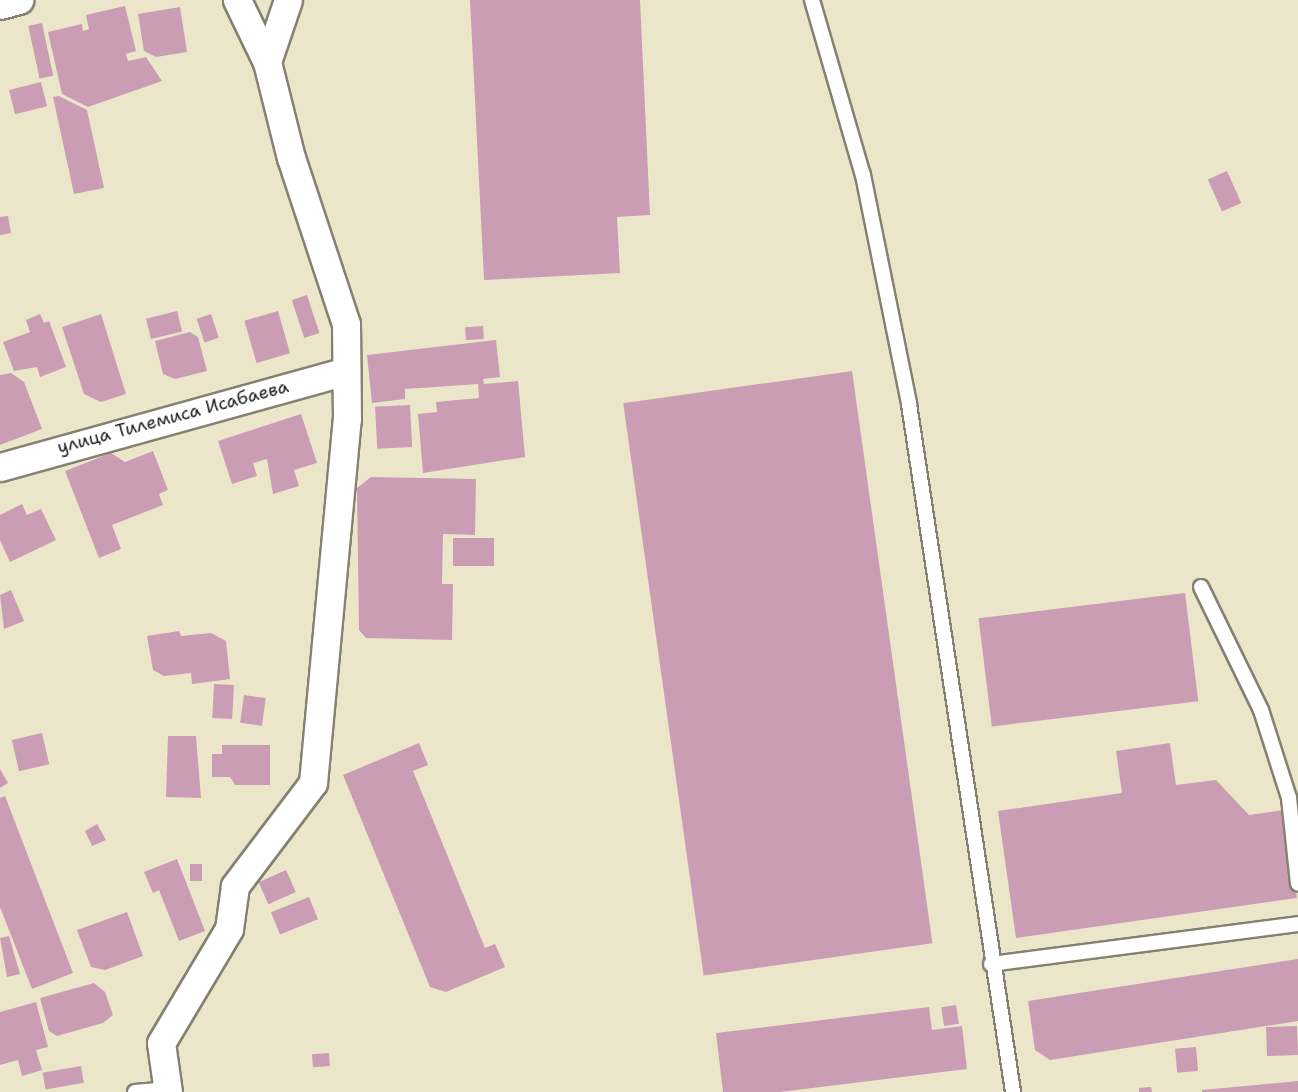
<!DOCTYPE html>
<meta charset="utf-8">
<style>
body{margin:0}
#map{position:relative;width:1298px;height:1092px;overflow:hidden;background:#ebe6c9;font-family:"Shantell Sans",sans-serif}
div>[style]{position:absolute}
.building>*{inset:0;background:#cb9db5;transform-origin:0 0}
.roads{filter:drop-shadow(2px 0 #848172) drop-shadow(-2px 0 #848172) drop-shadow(0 2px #848172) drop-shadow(0 -2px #848172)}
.lane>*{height:14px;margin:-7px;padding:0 7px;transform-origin:7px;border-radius:7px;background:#fff}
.street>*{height:27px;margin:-13.5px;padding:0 13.5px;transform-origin:13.5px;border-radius:13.5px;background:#fff}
span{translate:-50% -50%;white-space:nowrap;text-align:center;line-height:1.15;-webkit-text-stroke:6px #fff;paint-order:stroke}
.street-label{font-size:18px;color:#1c1c1c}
</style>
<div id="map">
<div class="building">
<i style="clip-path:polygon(470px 0,640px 0,650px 215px,617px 217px,620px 273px,484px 280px)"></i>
<i style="clip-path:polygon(125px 6px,136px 51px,126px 54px,128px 61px,146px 57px,162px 81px,88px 107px,62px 94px,48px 32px,82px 24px,83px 31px,89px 29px,86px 15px)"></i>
<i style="clip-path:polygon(180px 7px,187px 52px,156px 57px,144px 51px,138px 14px)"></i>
<i style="left:42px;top:23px;width:54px;height:14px;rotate:78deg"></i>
<i style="left:41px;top:82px;width:25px;height:33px;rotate:76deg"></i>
<i style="clip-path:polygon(59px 96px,87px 110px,104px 188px,74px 194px,53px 97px)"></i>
<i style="left:1227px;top:171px;width:35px;height:21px;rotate:66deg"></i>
<i style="clip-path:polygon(8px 216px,11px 233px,0 235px,0 217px)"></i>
<i style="left:307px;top:295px;width:40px;height:16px;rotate:72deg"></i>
<i style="left:177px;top:311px;width:21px;height:32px;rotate:76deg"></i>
<i style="left:278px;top:311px;width:44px;height:35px;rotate:74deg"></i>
<i style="clip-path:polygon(40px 314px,44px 323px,49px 321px,66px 367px,40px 377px,37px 367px,14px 371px,3px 342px,30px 332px,26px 320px)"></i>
<i style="clip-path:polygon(101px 314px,126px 394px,101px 402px,84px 394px,62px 327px)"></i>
<i style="left:211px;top:314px;width:25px;height:15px;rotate:72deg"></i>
<i style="left:483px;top:326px;width:13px;height:18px;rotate:86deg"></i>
<i style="clip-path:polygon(190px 332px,198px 337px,207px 371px,175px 379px,163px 374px,155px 341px)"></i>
<i style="clip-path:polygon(496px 340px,500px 377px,483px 379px,484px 384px,518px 381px,525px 457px,423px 473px,418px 414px,437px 412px,436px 402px,479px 398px,478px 384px,405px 389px,405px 399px,372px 403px,367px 355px)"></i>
<i style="left:852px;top:371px;width:578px;height:231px;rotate:82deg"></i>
<i style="clip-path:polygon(11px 373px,24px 382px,42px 429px,0 445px,0 375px)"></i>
<i style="left:410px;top:405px;width:42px;height:35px;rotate:87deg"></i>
<i style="clip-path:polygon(301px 414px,317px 463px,294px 470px,299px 486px,273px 494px,267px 459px,253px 463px,257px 476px,232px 484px,218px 441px)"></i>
<i style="clip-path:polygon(153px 451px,168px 490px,159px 494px,163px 505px,112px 525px,121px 549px,99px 558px,65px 471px,111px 453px,125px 462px)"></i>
<i style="clip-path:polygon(371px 477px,476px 479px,475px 535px,443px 534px,442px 584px,453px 584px,452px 640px,366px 638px,359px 630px,357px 488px)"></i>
<i style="clip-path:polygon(22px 504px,27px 515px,41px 509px,56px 540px,10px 562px,0 540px,0 515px)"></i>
<i style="left:453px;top:538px;width:41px;height:28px"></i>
<i style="clip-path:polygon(11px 590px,24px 621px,4px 629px,0 595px)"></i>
<i style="left:1185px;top:593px;width:109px;height:208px;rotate:83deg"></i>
<i style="clip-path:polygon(179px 631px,181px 636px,211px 633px,226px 641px,230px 679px,192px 684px,191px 673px,164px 676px,153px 670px,147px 636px)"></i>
<i style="left:214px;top:684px;width:20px;height:34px;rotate:3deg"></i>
<i style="left:244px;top:695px;width:22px;height:28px;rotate:8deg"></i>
<i style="left:42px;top:733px;width:32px;height:31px;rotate:77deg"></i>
<i style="clip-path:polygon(168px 736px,196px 736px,201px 798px,166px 797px)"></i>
<i style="clip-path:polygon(419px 743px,428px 765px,413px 771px,485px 948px,495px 944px,505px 967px,446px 992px,430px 987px,343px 775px)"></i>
<i style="clip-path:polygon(1170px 743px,1176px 785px,1216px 780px,1249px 815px,1284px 810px,1297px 898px,1016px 938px,998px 811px,1122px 793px,1116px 751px)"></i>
<i style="clip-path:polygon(222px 745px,270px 745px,270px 785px,235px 785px,230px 777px,212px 777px,212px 754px,222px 754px)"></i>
<i style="clip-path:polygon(0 769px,8px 783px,0 788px)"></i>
<i style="clip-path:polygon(5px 796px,73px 973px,32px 989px,0 907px,0 798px)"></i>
<i style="clip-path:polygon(97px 824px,106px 840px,92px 846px,85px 831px)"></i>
<i style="clip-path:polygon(177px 859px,205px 931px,179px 941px,159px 890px,153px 893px,144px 872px)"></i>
<i style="left:190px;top:864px;width:12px;height:17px"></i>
<i style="left:286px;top:870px;width:24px;height:30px;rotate:66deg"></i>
<i style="left:309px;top:897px;width:24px;height:41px;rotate:68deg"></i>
<i style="clip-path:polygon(127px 912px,143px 956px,105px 970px,91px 967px,77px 930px)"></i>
<i style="clip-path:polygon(9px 936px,20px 974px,7px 977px,0 938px)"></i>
<i style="clip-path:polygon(1298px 959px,1298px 1021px,1050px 1060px,1035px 1050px,1028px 1001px)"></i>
<i style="clip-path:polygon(94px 983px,105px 992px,113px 1015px,103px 1023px,57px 1036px,49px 1031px,40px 998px)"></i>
<i style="clip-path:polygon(36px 1002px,48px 1047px,36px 1050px,42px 1070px,22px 1076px,18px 1060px,0 1065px,0 1012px)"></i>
<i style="left:956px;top:1005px;width:19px;height:15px;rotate:81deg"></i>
<i style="clip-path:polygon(929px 1007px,932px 1030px,962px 1026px,967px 1069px,780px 1092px,723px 1092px,716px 1033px)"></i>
<i style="left:1297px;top:1026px;width:29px;height:31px;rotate:88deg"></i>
<i style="left:1196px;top:1047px;width:24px;height:21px;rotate:85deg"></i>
<i style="left:329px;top:1053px;width:13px;height:17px;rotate:86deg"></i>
<i style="left:81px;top:1066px;width:17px;height:39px;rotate:80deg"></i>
<i style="clip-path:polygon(1298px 1081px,1298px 1092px,1202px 1092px,1202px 1090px)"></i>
<i style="clip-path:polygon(1151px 1087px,1152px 1092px,1139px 1092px,1139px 1088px)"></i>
</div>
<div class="roads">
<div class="lane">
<i style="left:812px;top:0;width:182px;rotate:73.8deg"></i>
<i style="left:863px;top:175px;width:234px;rotate:78.6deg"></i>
<i style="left:909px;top:404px;width:696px;rotate:81.4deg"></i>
<i style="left:1201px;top:587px;width:137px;rotate:64deg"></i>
<i style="left:1261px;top:710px;width:92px;rotate:72.3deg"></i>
<i style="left:1289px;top:798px;width:86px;rotate:84deg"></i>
<i style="left:991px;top:964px;width:310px;rotate:-7.4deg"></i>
<i style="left:135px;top:1092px;width:34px;rotate:-5deg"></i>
</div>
<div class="street">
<i style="left:0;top:5px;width:20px;rotate:-15deg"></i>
<i style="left:267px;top:62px;width:65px;rotate:-71.3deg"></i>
<i style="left:0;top:467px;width:359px;rotate:-15.5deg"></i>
<i style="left:168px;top:1092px;width:49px;rotate:-98.1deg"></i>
<i style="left:161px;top:1043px;width:133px;rotate:-59.2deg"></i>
<i style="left:229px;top:929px;width:43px;rotate:-82.1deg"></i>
<i style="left:235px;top:886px;width:129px;rotate:-52.9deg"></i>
<i style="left:313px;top:783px;width:366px;rotate:-84.7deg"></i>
<i style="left:347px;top:419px;width:95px;rotate:-90.6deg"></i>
<i style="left:346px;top:324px;width:175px;rotate:-108.3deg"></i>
<i style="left:291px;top:158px;width:99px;rotate:-104deg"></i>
<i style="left:267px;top:62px;width:69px;rotate:-115.8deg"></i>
</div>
</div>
<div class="street-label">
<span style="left:173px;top:417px;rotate:-15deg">улица Тилемиса Исабаева</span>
</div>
</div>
